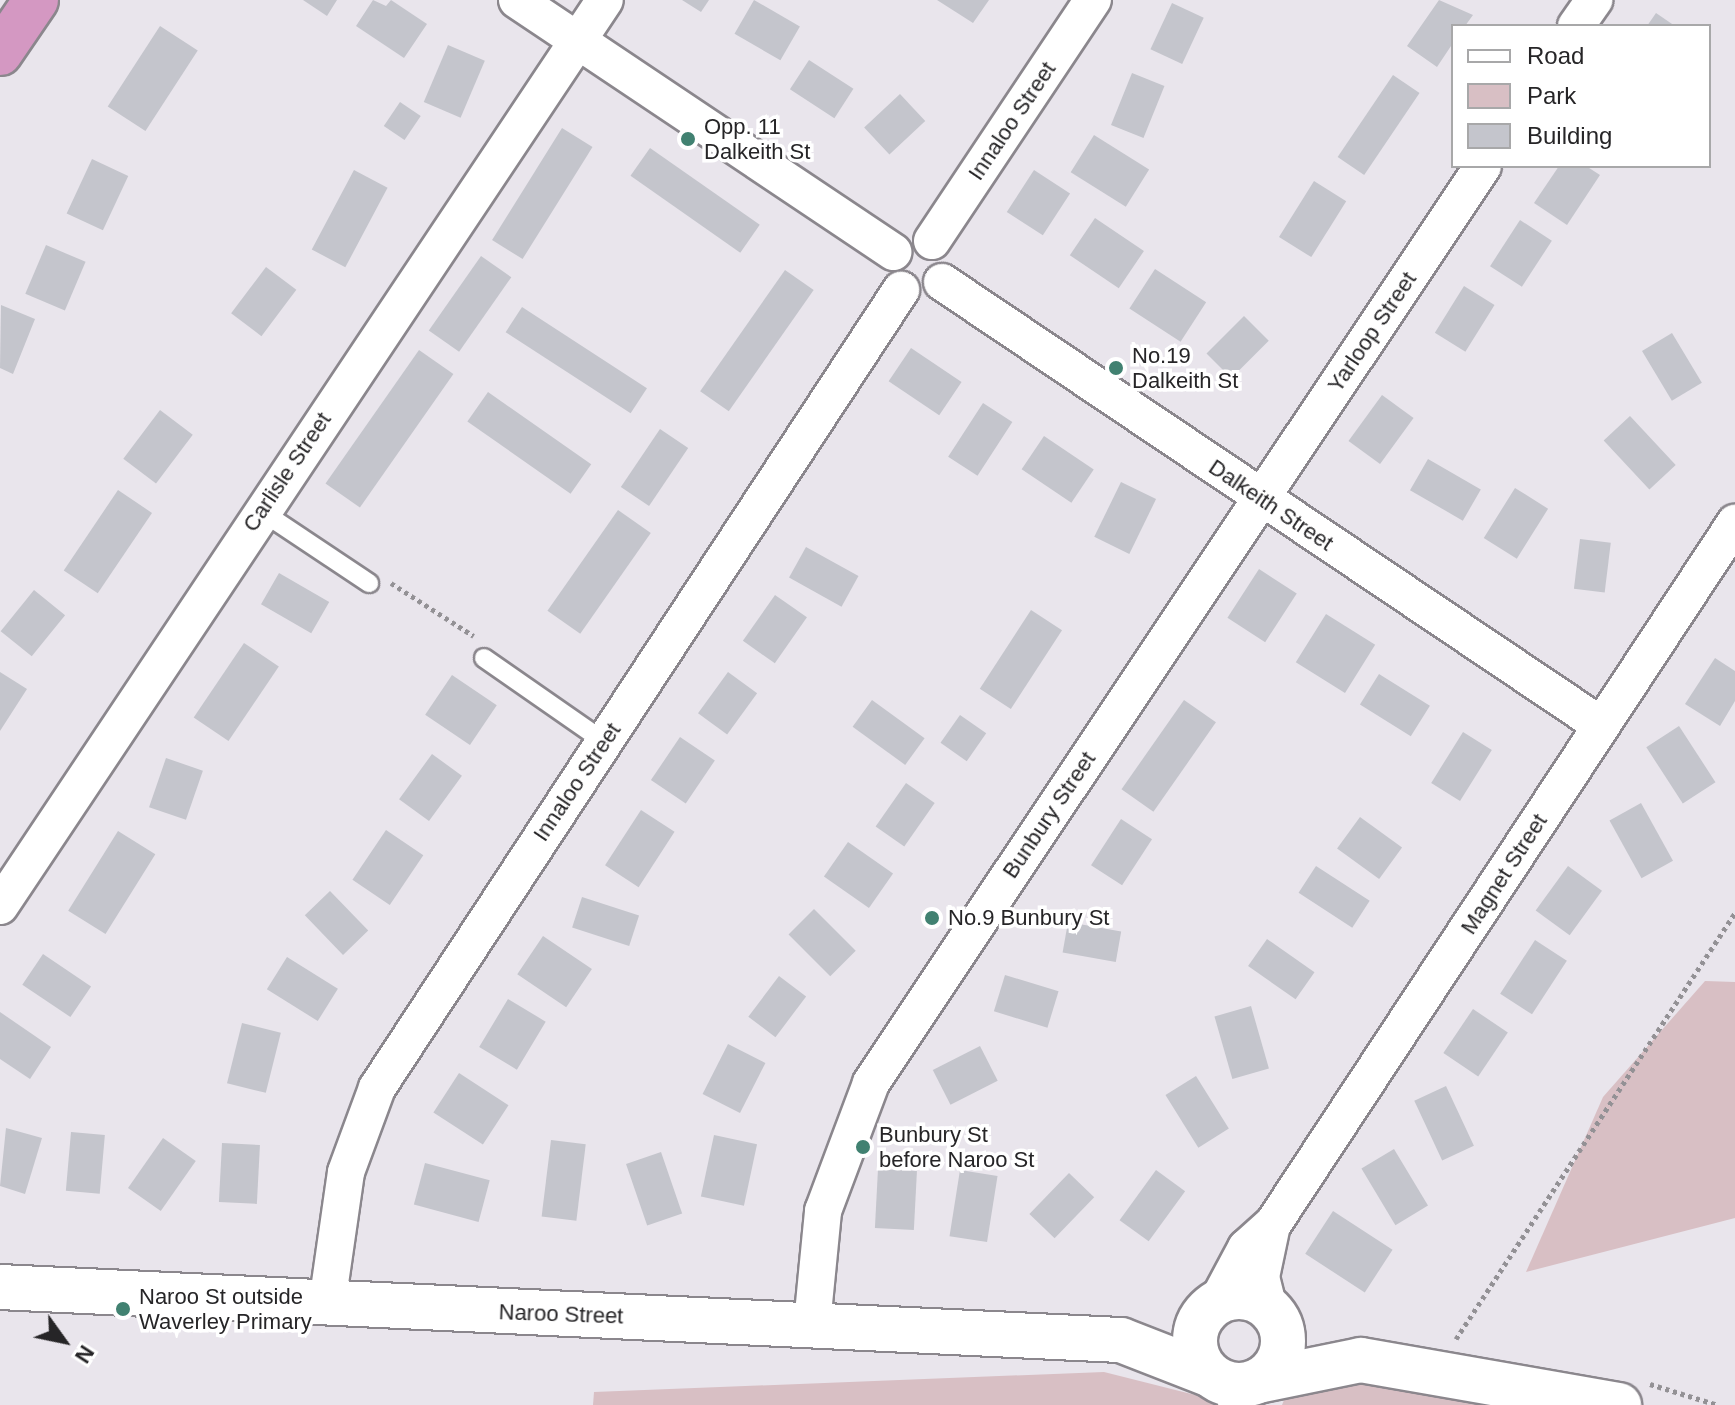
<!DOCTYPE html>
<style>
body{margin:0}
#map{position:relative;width:1735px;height:1405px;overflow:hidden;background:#e9e5ec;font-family:Helvetica,sans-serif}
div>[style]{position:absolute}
.green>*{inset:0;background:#d8bfc4}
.building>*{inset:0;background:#c4c5cc;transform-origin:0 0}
.path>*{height:5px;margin-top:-2.5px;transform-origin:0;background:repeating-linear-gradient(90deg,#939195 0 4px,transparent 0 8px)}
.roads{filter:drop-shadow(2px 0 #8b878d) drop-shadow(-2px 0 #8b878d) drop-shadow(0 2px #8b878d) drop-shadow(0 -2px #8b878d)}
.service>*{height:18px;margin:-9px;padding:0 9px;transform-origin:9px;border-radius:9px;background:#fff}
.minor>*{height:36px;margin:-18px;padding:0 18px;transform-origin:18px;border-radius:18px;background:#fff}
.tertiary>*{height:44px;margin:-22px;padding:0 22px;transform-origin:22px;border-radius:22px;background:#fff}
.tertiary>.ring{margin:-22px;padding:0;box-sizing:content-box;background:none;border:44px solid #fff;border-radius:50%}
.trunk>*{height:44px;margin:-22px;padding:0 22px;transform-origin:22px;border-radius:22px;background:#d498c2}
.dots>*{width:22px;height:22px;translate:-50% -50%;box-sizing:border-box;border:4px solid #fff;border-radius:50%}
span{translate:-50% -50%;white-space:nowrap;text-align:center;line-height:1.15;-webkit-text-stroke:7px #fff;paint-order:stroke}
.street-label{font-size:22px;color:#262527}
.poi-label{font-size:22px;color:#262527}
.left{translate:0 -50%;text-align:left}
.legend{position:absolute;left:1451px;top:24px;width:260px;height:144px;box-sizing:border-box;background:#fff;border:2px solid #a8a8a9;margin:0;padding:10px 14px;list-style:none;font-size:24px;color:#262527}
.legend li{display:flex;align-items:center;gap:16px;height:40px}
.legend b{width:40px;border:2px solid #a8a8a9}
.north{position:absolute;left:24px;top:1301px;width:80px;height:80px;-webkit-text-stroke:6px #fff;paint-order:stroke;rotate:123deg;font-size:22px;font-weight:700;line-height:32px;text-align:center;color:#262527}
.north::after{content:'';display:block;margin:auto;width:28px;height:36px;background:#262527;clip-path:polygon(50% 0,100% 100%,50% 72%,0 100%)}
</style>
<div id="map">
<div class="green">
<i style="clip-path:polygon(1705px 981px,1735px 982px,1735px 1218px,1526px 1272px,1603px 1097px)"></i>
<i style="clip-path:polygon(1104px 1372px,1235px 1405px,593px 1405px,594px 1392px)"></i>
<i style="clip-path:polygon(1360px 1383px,1472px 1400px,1498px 1405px,1282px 1405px,1290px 1386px)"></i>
</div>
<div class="building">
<i style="clip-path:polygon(303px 0,337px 0,327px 16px)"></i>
<i style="clip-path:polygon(373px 0,386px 6px,391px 0,427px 24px,404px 58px,356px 26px)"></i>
<i style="clip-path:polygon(682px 0,709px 0,701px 12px)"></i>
<i style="left:754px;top:0;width:53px;height:39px;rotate:30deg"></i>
<i style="clip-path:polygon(937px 0,989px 0,973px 23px)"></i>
<i style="clip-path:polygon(1439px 0,1473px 15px,1465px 26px,1453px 26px,1453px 43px,1437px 67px,1407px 46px)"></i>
<i style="left:1172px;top:3px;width:35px;height:51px;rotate:25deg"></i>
<i style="clip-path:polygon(1656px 13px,1675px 26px,1647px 26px)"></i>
<i style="left:160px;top:26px;width:45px;height:96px;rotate:33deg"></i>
<i style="left:448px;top:45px;width:40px;height:62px;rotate:23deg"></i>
<i style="left:809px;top:60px;width:53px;height:35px;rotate:33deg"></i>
<i style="left:1132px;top:73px;width:35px;height:56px;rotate:22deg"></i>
<i style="left:1393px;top:75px;width:32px;height:99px;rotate:34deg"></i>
<i style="left:900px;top:94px;width:37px;height:49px;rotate:47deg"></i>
<i style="left:400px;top:102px;width:25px;height:29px;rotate:34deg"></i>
<i style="left:562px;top:128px;width:36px;height:132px;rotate:32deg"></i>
<i style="left:1094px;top:135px;width:65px;height:44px;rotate:32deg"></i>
<i style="left:650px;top:148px;width:134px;height:34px;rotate:35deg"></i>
<i style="left:92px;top:159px;width:40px;height:60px;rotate:25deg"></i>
<i style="clip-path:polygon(1559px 166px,1586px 166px,1600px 175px,1567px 225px,1534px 203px)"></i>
<i style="left:354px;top:170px;width:38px;height:90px;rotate:28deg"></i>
<i style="left:1034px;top:170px;width:43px;height:50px;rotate:33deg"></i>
<i style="left:1314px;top:181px;width:38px;height:66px;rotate:32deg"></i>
<i style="left:1095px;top:218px;width:59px;height:45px;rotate:34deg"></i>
<i style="left:1520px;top:220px;width:38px;height:55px;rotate:33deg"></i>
<i style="left:46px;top:245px;width:43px;height:53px;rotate:23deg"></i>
<i style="left:481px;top:256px;width:37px;height:91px;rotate:35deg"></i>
<i style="left:266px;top:267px;width:38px;height:58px;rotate:37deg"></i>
<i style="left:1155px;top:269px;width:61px;height:47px;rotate:33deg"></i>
<i style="left:785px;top:270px;width:35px;height:148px;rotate:35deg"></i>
<i style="left:1464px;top:286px;width:36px;height:55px;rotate:32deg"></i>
<i style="clip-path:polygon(1px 305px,35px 319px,13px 374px,0 368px)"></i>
<i style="left:522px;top:307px;width:149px;height:30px;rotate:33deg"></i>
<i style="left:1244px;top:316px;width:35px;height:53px;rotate:45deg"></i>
<i style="left:1672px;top:333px;width:58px;height:35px;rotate:59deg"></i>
<i style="left:911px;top:348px;width:61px;height:40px;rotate:34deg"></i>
<i style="left:419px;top:350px;width:42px;height:163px;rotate:35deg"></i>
<i style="left:488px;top:392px;width:126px;height:36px;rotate:35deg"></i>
<i style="left:1382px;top:395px;width:39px;height:57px;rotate:36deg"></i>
<i style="left:983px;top:403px;width:35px;height:64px;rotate:33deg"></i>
<i style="left:160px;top:410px;width:41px;height:61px;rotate:37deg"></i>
<i style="left:1630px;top:416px;width:67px;height:36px;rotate:47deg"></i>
<i style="left:660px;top:429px;width:34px;height:70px;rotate:34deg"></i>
<i style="left:1044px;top:436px;width:60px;height:40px;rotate:34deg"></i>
<i style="left:1428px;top:459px;width:61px;height:36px;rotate:30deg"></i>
<i style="left:1121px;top:482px;width:39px;height:61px;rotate:26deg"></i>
<i style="left:1515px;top:488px;width:39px;height:59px;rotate:32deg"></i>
<i style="left:118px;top:490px;width:41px;height:97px;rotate:34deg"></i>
<i style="left:618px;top:510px;width:40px;height:123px;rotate:35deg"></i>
<i style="left:1580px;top:539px;width:31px;height:50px;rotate:7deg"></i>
<i style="left:806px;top:547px;width:60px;height:35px;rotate:29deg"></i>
<i style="left:1259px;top:569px;width:45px;height:58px;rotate:33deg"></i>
<i style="left:279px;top:573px;width:58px;height:36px;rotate:30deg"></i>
<i style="left:34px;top:590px;width:40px;height:53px;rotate:39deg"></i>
<i style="left:775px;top:595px;width:39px;height:56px;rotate:35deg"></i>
<i style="left:1031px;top:610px;width:37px;height:94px;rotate:33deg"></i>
<i style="left:1326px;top:614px;width:58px;height:57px;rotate:32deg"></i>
<i style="left:244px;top:643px;width:42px;height:90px;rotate:34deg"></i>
<i style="clip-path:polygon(1715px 658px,1735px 671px,1735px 701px,1720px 726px,1685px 704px)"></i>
<i style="clip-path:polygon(0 672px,27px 689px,0 731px)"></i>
<i style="left:728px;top:672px;width:36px;height:51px;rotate:36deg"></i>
<i style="left:1379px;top:674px;width:60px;height:36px;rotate:32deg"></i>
<i style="left:452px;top:675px;width:54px;height:48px;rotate:34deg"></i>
<i style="left:872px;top:700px;width:65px;height:33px;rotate:36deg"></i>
<i style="left:1184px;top:700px;width:39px;height:109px;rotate:35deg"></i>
<i style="left:960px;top:715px;width:32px;height:34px;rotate:35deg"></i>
<i style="left:1679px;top:726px;width:67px;height:39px;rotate:57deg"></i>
<i style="left:1463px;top:732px;width:34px;height:60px;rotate:32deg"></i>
<i style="left:680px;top:737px;width:42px;height:52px;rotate:34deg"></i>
<i style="left:432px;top:754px;width:37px;height:56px;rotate:36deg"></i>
<i style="left:166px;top:758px;width:39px;height:52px;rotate:19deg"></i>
<i style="left:906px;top:783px;width:35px;height:53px;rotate:35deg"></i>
<i style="left:1641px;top:803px;width:66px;height:36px;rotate:61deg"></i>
<i style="left:641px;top:810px;width:40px;height:66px;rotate:33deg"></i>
<i style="left:1360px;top:817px;width:52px;height:39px;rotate:36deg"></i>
<i style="left:1121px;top:819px;width:37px;height:55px;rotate:33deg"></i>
<i style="left:386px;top:830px;width:45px;height:60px;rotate:34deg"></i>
<i style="left:118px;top:831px;width:44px;height:94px;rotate:32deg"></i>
<i style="left:848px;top:842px;width:55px;height:42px;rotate:35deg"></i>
<i style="left:1316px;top:866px;width:64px;height:32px;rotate:33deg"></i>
<i style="left:1568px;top:866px;width:42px;height:55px;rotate:36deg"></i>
<i style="left:330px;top:891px;width:55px;height:35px;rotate:46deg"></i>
<i style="left:582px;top:897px;width:60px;height:32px;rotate:18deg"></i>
<i style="left:814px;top:909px;width:59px;height:36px;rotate:45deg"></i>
<i style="left:1068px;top:922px;width:54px;height:31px;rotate:10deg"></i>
<i style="left:543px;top:936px;width:59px;height:46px;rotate:34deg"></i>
<i style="left:1267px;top:939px;width:58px;height:33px;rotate:35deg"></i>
<i style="left:1535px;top:940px;width:38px;height:64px;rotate:33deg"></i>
<i style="left:43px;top:954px;width:58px;height:37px;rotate:34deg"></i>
<i style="left:287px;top:957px;width:60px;height:38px;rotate:32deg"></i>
<i style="left:1005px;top:975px;width:56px;height:38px;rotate:17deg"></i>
<i style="left:779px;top:976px;width:34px;height:51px;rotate:37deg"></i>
<i style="left:508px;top:999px;width:44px;height:56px;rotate:31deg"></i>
<i style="left:1251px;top:1006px;width:65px;height:38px;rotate:74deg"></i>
<i style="left:1473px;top:1009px;width:42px;height:53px;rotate:34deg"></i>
<i style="clip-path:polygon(0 1012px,51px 1047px,30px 1079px,0 1059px)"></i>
<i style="left:242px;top:1023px;width:40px;height:62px;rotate:14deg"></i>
<i style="left:728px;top:1044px;width:42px;height:56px;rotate:27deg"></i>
<i style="left:980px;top:1046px;width:39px;height:53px;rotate:63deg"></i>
<i style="left:459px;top:1073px;width:59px;height:47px;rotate:33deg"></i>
<i style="left:1196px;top:1076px;width:62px;height:36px;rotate:58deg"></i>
<i style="left:1446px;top:1086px;width:66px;height:35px;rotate:65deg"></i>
<i style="clip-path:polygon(6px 1128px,42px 1138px,25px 1194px,0 1186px)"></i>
<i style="left:71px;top:1132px;width:34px;height:59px;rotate:5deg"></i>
<i style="left:714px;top:1135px;width:44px;height:63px;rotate:12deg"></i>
<i style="left:163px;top:1138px;width:40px;height:61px;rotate:35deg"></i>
<i style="left:551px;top:1140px;width:35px;height:77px;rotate:7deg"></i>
<i style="left:222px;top:1143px;width:38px;height:59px;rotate:3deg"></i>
<i style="left:1394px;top:1149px;width:66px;height:38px;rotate:59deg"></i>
<i style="left:661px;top:1152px;width:65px;height:37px;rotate:71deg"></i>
<i style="left:425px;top:1163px;width:67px;height:43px;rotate:15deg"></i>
<i style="left:878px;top:1169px;width:39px;height:59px;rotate:3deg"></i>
<i style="left:960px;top:1170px;width:38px;height:67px;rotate:9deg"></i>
<i style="left:1156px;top:1170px;width:36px;height:62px;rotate:36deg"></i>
<i style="left:1069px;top:1173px;width:35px;height:57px;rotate:44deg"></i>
<i style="left:1333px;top:1211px;width:71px;height:51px;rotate:33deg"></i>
</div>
<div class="path">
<i style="left:391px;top:583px;width:98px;rotate:32.6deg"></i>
<i style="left:1456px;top:1339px;width:509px;rotate:-56.78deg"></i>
<i style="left:1650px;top:1384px;width:71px;rotate:17.2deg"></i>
</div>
<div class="roads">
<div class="service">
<i style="left:261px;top:511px;width:130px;rotate:33.7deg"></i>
<i style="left:484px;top:658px;width:147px;rotate:34.8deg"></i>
<i style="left:1227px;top:1405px;width:20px;rotate:-79deg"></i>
</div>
<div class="minor">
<i style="left:517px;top:0;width:453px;rotate:33.8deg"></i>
<i style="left:1576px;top:26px;width:32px;rotate:-55deg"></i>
<i style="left:932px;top:241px;width:290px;rotate:-56.3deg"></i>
<i style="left:942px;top:282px;width:795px;rotate:33.93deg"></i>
<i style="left:0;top:906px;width:1089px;rotate:-56.27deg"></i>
<i style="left:327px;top:1304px;width:133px;rotate:-81.8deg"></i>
<i style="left:346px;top:1172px;width:90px;rotate:-69.7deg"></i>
<i style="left:377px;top:1088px;width:955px;rotate:-56.71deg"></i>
<i style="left:1216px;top:1304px;width:64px;rotate:-61.8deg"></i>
<i style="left:1246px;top:1248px;width:36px;rotate:-42deg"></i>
<i style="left:1273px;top:1224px;width:840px;rotate:-56.61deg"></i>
<i style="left:1269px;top:1309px;width:33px;rotate:-104deg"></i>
<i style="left:1261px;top:1277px;width:53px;rotate:-78.1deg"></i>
<i style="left:812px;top:1324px;width:114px;rotate:-84.4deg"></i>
<i style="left:823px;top:1211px;width:137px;rotate:-69.4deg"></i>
<i style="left:871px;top:1083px;width:1102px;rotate:-56.28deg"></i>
</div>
<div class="tertiary">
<i style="left:0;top:1287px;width:1122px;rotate:2.71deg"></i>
<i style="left:1121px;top:1340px;width:93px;rotate:21.3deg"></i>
<i class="ring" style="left:1195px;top:1297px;width:44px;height:44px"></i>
<i style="left:1258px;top:1381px;width:105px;rotate:-11.5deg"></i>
<i style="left:1361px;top:1360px;width:262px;rotate:9.9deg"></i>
</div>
<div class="trunk">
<i style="left:0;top:53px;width:64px;rotate:-55.8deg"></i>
</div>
</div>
<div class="dots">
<i style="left:688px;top:139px;background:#418171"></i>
<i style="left:1116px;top:368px;background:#418171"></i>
<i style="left:932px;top:918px;background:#418171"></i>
<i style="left:863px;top:1147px;background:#418171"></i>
<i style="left:123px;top:1309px;background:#418171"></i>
</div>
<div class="street-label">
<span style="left:1012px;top:121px;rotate:-56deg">Innaloo Street</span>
<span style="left:1372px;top:332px;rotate:-56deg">Yarloop Street</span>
<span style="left:287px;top:472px;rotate:-56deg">Carlisle Street</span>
<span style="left:1271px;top:505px;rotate:34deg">Dalkeith Street</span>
<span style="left:577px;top:782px;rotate:-56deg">Innaloo Street</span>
<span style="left:1049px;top:815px;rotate:-56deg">Bunbury Street</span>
<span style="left:1504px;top:874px;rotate:-57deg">Magnet Street</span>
<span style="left:561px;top:1314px;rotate:2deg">Naroo Street</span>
</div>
<div class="poi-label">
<span class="left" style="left:704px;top:139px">Opp. 11<br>Dalkeith St</span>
<span class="left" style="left:1132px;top:368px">No.19<br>Dalkeith St</span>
<span class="left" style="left:948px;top:918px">No.9 Bunbury St</span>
<span class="left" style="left:879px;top:1147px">Bunbury St<br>before Naroo St</span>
<span class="left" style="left:139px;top:1309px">Naroo St outside<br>Waverley Primary</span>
</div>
<ul class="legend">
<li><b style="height:10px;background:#fff"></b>Road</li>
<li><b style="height:22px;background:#d8bfc4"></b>Park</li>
<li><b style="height:22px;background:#c4c5cc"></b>Building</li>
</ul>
<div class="north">N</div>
</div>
